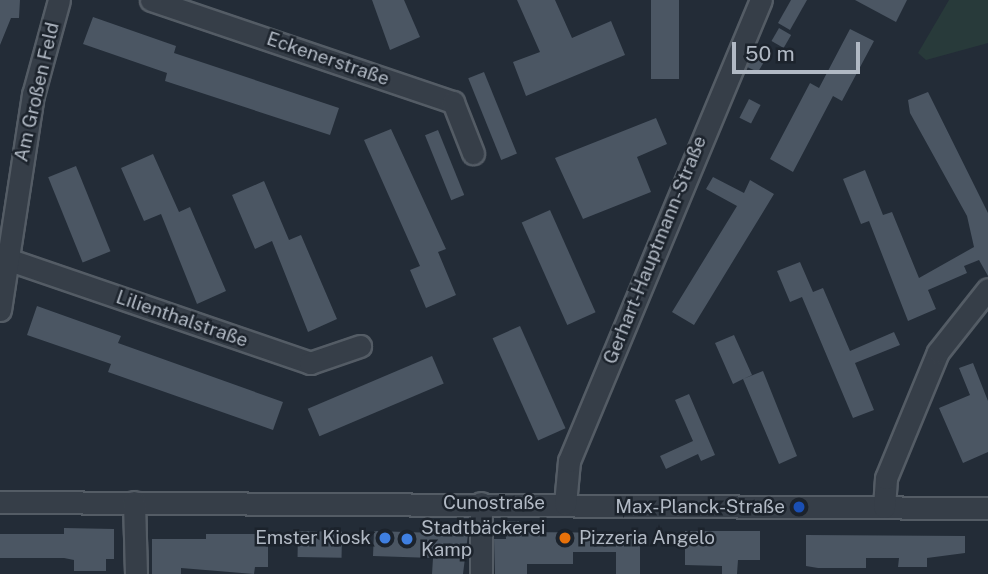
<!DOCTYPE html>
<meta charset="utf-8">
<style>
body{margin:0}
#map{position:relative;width:988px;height:574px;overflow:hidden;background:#232c37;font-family:"Public Sans",sans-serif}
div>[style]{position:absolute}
.green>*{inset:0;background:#283a3a}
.building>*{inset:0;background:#4b5663;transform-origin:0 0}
.roads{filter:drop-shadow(2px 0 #545c65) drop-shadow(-2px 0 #545c65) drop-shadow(0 2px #545c65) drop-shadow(0 -2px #545c65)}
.minor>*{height:21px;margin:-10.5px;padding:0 10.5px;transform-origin:10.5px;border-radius:10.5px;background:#363e48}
.dots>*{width:19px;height:19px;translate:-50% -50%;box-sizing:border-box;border:4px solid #1c232c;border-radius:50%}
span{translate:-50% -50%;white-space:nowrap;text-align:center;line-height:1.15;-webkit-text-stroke:5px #1c232c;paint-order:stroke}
.street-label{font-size:19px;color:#b1b9c4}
.poi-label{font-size:19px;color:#b1b9c4}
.right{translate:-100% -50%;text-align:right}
.left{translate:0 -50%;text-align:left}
.scale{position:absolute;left:732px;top:42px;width:128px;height:32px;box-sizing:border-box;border:4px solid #b1b9c4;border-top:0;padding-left:9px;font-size:21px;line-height:24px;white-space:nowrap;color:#b1b9c4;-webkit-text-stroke:5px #1c232c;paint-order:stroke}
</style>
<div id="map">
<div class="green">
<i style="clip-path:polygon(949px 0,988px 0,988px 43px,926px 60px,918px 53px)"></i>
</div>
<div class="building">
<i style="clip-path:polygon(0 0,20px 0,19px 18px,11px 18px,0 45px)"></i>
<i style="clip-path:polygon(372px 0,404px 0,420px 37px,390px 50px)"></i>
<i style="clip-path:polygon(517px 0,555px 0,572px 38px,611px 21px,625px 55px,526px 96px,513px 62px,540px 52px)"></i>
<i style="left:651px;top:0;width:28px;height:79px"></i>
<i style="clip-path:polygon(791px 0,807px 0,790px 30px,778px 23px)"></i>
<i style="clip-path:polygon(855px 0,907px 0,896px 22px)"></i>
<i style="clip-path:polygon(93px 17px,176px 46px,174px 53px,339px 108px,330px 135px,165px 81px,167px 73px,83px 44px)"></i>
<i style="left:779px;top:28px;width:14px;height:15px;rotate:30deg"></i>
<i style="clip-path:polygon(850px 29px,874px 41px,842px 101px,833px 96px,793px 172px,770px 159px,810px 83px,819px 88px)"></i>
<i style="clip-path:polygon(753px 53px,765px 60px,758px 72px,747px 67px)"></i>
<i style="left:484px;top:72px;width:88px;height:17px;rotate:68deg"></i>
<i style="clip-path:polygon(928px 92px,988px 213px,988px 276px,979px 260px,964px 266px,967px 273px,928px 290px,936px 309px,908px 321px,869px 221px,861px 224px,843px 179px,865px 170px,883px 215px,892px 212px,919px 278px,974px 247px,967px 216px,910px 113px,908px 100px)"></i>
<i style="left:749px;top:99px;width:13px;height:21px;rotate:27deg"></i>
<i style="clip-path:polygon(656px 118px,667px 144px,637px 157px,651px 192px,583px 219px,555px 158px)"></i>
<i style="clip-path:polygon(391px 129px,446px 249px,438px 252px,456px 295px,426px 308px,410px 270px,420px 266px,364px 140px)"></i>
<i style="left:438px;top:130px;width:70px;height:14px;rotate:68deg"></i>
<i style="clip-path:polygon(153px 154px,179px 212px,190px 207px,226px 291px,197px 304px,161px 214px,144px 221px,121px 168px)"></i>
<i style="left:76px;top:166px;width:92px;height:30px;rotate:68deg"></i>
<i style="clip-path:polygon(713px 177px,744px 193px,750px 180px,774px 194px,694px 325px,672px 312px,737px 206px,706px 189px)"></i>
<i style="clip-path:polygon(264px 181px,289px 240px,301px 235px,337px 319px,308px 332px,272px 241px,255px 249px,232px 195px)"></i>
<i style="left:550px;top:210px;width:112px;height:31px;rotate:66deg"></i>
<i style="clip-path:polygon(800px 262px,813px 292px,823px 288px,850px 351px,894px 332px,900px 345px,855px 363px,874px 410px,853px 418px,802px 297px,790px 302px,777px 271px)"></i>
<i style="clip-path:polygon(37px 306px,121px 336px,118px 343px,283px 402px,273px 430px,108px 372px,111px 364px,27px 335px)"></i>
<i style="left:520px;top:326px;width:112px;height:30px;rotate:66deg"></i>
<i style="clip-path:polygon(734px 335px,752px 375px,743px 379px,763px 371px,797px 456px,779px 464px,743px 379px,733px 384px,715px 343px)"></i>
<i style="left:432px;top:356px;width:30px;height:135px;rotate:67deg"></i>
<i style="clip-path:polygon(973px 363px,988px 401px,988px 452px,963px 463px,939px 408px,970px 395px,959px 368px)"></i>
<i style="clip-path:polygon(689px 394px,715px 455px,701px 461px,698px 454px,666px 469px,660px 456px,693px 441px,675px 400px)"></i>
<i style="clip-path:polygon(505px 521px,519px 521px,519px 532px,640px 533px,640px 574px,616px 574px,616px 552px,573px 552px,573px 564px,527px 564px,527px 574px,495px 574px,494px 539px,506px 539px)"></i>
<i style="clip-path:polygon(64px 528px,114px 529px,114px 559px,106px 559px,106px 571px,74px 571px,74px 560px,64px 558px,0 558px,0 534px,64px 534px)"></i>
<i style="left:298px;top:531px;width:44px;height:26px;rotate:1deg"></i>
<i style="clip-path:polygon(374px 531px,468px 534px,463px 574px,432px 574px,433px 558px,373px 556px)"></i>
<i style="clip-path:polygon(685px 531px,760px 531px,760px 560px,738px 560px,737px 574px,722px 574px,722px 566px,685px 565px)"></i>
<i style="clip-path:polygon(206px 534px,268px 534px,268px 567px,255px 567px,254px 574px,181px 568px,181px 574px,152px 574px,152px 539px,206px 539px)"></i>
<i style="clip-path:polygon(806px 535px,965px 536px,965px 553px,927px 558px,927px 567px,898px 567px,899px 558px,866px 558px,866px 568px,818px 568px,806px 566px)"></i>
</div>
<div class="roads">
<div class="minor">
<i style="left:151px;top:0;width:319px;rotate:18.7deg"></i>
<i style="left:453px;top:102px;width:55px;rotate:68.6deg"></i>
<i style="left:4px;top:258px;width:324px;rotate:18.9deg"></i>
<i style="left:310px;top:363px;width:53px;rotate:-18.8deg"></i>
<i style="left:0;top:310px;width:218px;rotate:-81.3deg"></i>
<i style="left:33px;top:95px;width:98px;rotate:-74.7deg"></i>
<i style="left:0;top:502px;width:988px;rotate:0.35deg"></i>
<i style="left:134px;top:502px;width:72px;rotate:88.4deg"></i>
<i style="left:481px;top:503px;width:71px;rotate:90deg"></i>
<i style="left:565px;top:504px;width:43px;rotate:-84.7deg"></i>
<i style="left:569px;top:461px;width:499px;rotate:-67.4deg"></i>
<i style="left:884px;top:507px;width:29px;rotate:-86deg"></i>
<i style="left:886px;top:478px;width:136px;rotate:-67.6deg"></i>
<i style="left:938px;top:352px;width:80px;rotate:-51.6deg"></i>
</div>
</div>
<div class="dots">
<i style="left:799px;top:507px;background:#1a4fb4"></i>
<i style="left:385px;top:538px;background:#3f7fe0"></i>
<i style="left:565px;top:538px;background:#e8710a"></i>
<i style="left:407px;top:539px;background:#3f7fe0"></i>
</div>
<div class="street-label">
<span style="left:328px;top:59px;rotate:19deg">Eckenerstraße</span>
<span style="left:37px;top:92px;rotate:-77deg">Am Großen Feld</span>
<span style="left:655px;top:250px;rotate:-68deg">Gerhart-Hauptmann-Straße</span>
<span style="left:182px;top:319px;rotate:19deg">Lilienthalstraße</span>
<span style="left:494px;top:503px">Cunostraße</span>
</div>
<div class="poi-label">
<span class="right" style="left:785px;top:507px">Max-Planck-Straße</span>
<span class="left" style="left:421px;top:539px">Stadtbäckerei<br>Kamp</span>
<span class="right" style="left:371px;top:538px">Emster Kiosk</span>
<span class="left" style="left:579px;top:538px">Pizzeria Angelo</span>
</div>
<div class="scale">50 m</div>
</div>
